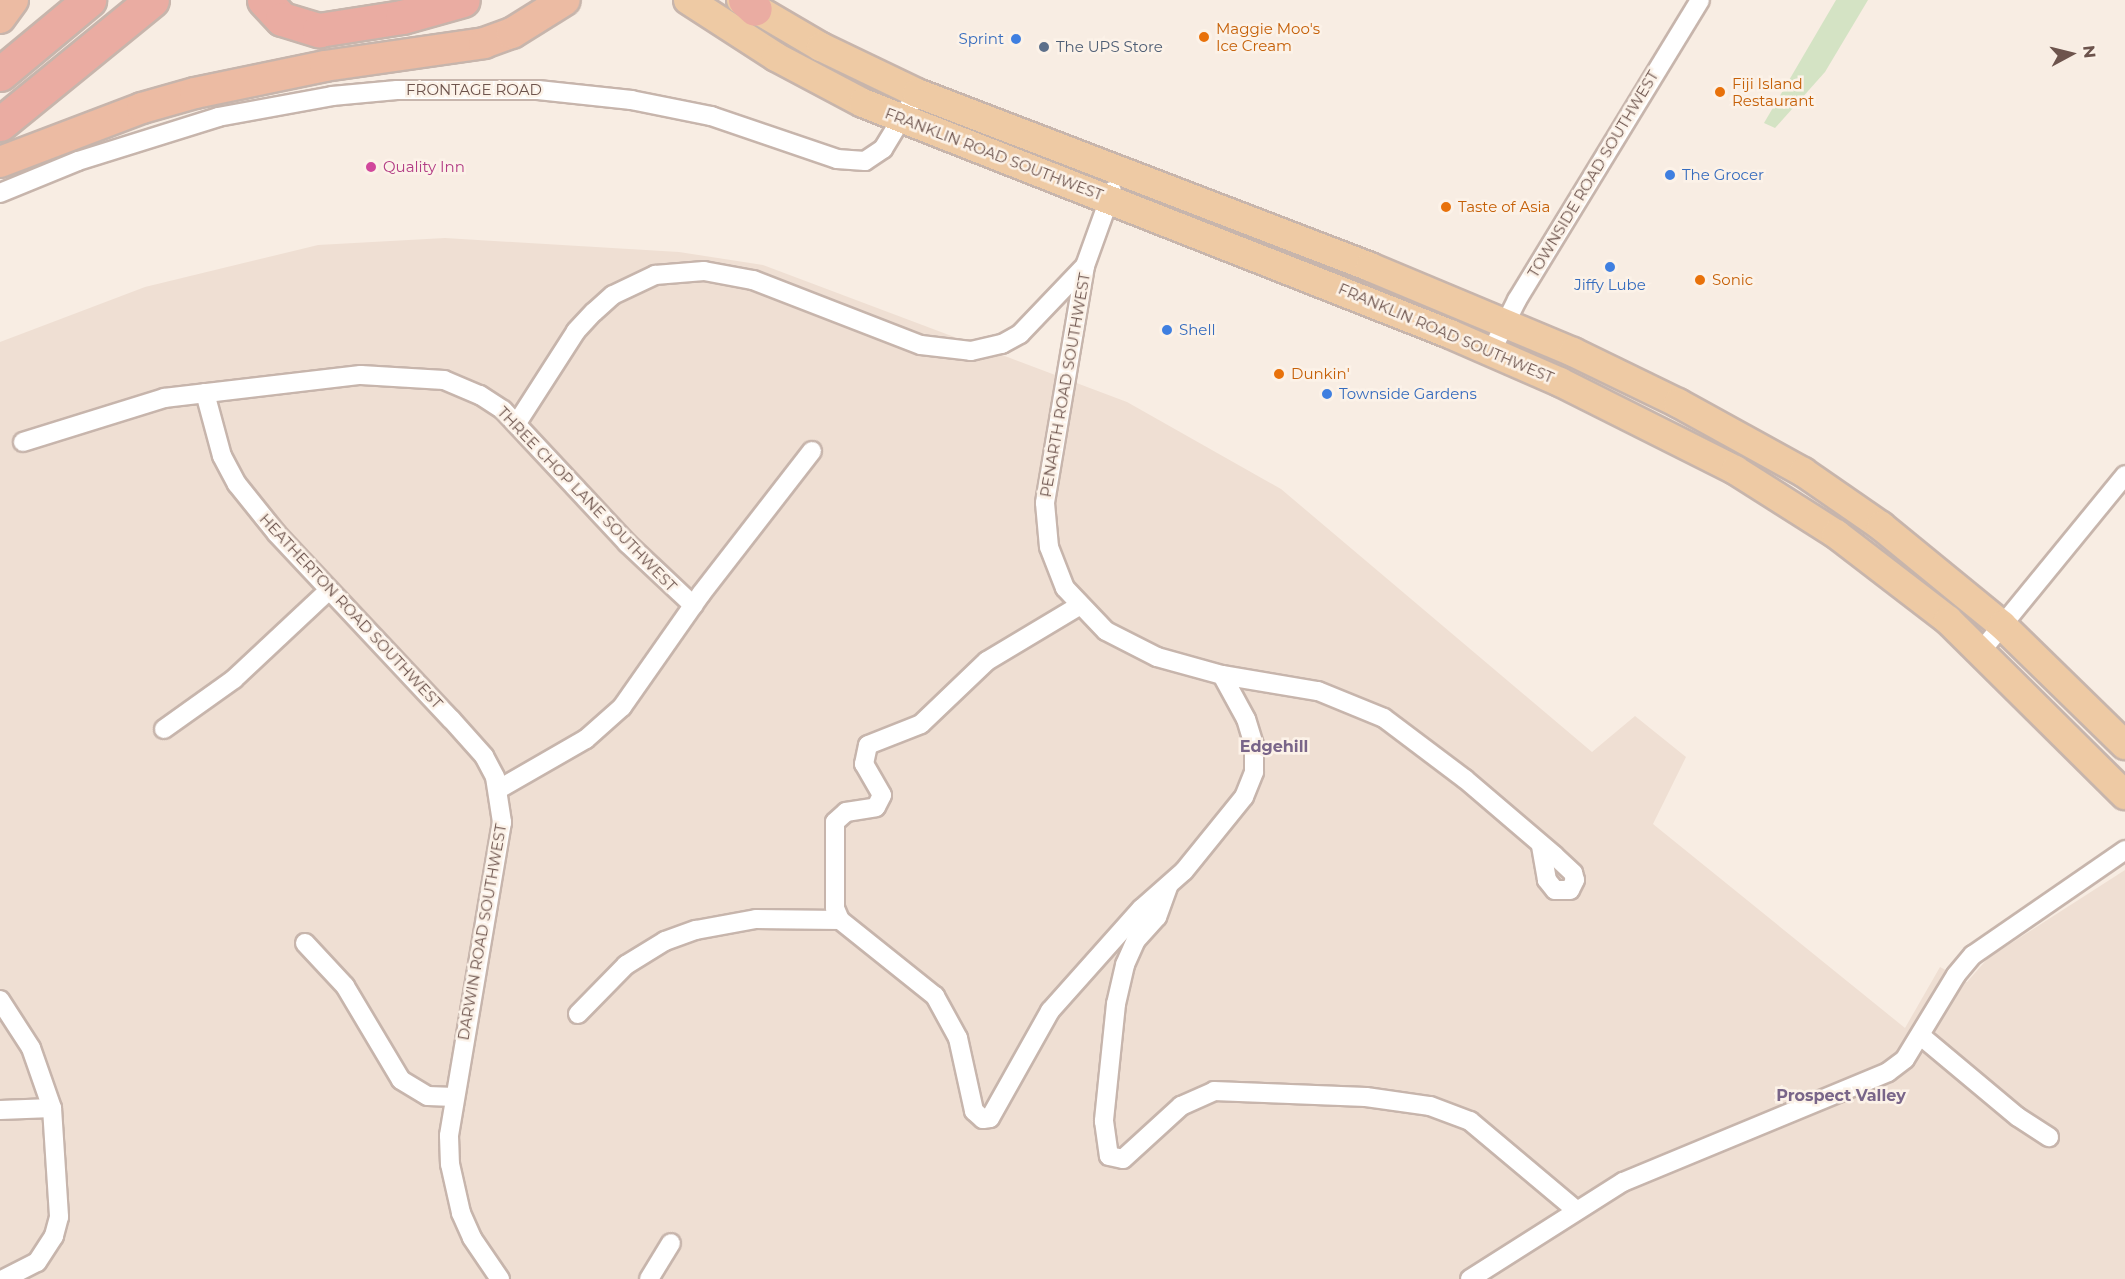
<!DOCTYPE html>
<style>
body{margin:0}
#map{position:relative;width:2125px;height:1279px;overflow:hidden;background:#f8ede3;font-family:Montserrat,sans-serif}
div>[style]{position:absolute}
.residential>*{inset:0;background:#efdfd3}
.green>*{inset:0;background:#d4e3c4}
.roads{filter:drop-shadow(2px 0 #c7b5ac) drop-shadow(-2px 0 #c7b5ac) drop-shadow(0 2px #c7b5ac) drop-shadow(0 -2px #c7b5ac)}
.minor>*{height:18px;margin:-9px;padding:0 9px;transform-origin:9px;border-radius:9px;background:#fff}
.primary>*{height:28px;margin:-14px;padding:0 14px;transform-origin:14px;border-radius:14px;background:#eecaa4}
.trunk>*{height:30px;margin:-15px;padding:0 15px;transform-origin:15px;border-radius:15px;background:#ecbba3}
.motorway>*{height:33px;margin:-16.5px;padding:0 16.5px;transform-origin:16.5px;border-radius:16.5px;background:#eaaca2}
.dots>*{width:16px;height:16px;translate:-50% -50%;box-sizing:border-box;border:3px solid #fcf2e8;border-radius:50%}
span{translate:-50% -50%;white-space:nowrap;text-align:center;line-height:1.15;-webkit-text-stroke:5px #fcf2e8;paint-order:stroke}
.food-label{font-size:15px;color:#c56008}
.left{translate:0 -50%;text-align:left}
.shop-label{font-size:15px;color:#366cbe}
.right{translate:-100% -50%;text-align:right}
.service-label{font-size:15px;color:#4e5e75}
.street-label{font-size:15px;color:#6d544d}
.hotel-label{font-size:15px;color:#b23c85}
.neighbourhood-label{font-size:16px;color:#796589;font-weight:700}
.north{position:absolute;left:2041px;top:24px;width:60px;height:60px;-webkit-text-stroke:4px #fcf2e8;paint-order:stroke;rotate:83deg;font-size:16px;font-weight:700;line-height:24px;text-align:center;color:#6d544d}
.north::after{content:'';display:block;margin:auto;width:21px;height:27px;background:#6d544d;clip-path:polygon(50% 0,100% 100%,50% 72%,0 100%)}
</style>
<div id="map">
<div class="residential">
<i style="clip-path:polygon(445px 238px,679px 252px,763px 265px,1127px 402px,1281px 489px,1592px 752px,1635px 716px,1686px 757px,1653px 824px,1905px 1028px,1940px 967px,1967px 982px,1988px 958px,2125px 870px,2125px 1279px,0 1279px,0 342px,145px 287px,318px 245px)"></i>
</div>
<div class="green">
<i style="clip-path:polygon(1836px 0,1868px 0,1825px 72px,1775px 128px,1764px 123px)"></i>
</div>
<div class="roads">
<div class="minor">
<i style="left:1112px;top:191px;width:80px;rotate:109.8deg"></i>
<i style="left:1085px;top:266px;width:240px;rotate:99.6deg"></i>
<i style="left:1045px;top:503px;width:44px;rotate:84.8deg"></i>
<i style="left:1049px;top:547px;width:44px;rotate:68.7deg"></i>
<i style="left:1065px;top:588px;width:59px;rotate:46.4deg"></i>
<i style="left:1106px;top:631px;width:57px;rotate:27deg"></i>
<i style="left:1157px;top:657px;width:67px;rotate:15.5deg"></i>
<i style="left:1222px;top:675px;width:97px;rotate:9.5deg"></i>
<i style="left:1318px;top:691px;width:71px;rotate:22.2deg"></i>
<i style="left:1384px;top:718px;width:101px;rotate:37deg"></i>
<i style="left:1465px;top:779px;width:118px;rotate:40.5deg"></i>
<i style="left:1555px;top:856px;width:25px;rotate:43deg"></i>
<i style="left:1573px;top:873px;width:7px;rotate:74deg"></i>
<i style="left:1575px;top:880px;width:11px;rotate:117deg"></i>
<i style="left:1570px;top:890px;width:15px;rotate:180deg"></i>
<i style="left:1555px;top:890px;width:13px;rotate:-129deg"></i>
<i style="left:1547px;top:880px;width:36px;rotate:-100deg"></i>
<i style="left:0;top:193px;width:84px;rotate:-22.3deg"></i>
<i style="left:78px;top:161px;width:147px;rotate:-17.4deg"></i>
<i style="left:218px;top:117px;width:116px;rotate:-10.4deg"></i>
<i style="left:332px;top:96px;width:65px;rotate:-5.3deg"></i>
<i style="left:397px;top:90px;width:141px"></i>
<i style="left:538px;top:90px;width:94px;rotate:6.1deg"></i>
<i style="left:631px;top:100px;width:82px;rotate:11.3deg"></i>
<i style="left:711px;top:116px;width:133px;rotate:18.8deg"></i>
<i style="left:837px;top:159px;width:28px;rotate:4deg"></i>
<i style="left:865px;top:161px;width:22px;rotate:-34deg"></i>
<i style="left:883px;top:149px;width:66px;rotate:-58.7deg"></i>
<i style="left:1491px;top:352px;width:58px;rotate:-63.4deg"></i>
<i style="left:1517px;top:300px;width:351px;rotate:-58.6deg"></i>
<i style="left:205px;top:393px;width:65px;rotate:74.9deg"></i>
<i style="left:222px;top:456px;width:32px;rotate:62deg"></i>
<i style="left:237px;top:484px;width:64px;rotate:51.3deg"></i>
<i style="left:277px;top:534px;width:254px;rotate:46.8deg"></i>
<i style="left:451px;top:719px;width:50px;rotate:48.3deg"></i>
<i style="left:484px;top:756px;width:24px;rotate:62deg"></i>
<i style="left:495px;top:777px;width:46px;rotate:81.2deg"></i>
<i style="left:502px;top:822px;width:318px;rotate:99.6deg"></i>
<i style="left:449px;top:1136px;width:28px;rotate:88deg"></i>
<i style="left:450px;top:1164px;width:50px;rotate:77.3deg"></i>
<i style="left:461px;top:1213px;width:27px;rotate:66deg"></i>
<i style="left:472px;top:1238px;width:50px;rotate:55.7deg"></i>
<i style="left:517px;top:423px;width:109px;rotate:-57.3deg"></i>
<i style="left:576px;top:331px;width:26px;rotate:-47deg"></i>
<i style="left:594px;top:312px;width:25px;rotate:-42deg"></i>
<i style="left:613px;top:295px;width:47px;rotate:-25.5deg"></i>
<i style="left:655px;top:275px;width:49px;rotate:-4.7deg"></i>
<i style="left:704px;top:271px;width:50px;rotate:10.4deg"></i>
<i style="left:753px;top:280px;width:180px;rotate:21.2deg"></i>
<i style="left:921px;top:345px;width:50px;rotate:6.8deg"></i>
<i style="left:971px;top:351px;width:32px;rotate:-13deg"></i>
<i style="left:1002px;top:344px;width:21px;rotate:-29deg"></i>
<i style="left:1020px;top:334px;width:94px;rotate:-46.3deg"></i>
<i style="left:23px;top:442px;width:148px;rotate:-17.3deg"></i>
<i style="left:164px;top:398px;width:198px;rotate:-6.7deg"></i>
<i style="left:361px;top:375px;width:83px;rotate:3.4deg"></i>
<i style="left:444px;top:380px;width:39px;rotate:23deg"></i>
<i style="left:480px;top:395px;width:27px;rotate:33deg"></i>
<i style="left:503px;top:410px;width:182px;rotate:47deg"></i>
<i style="left:627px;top:543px;width:91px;rotate:43.2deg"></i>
<i style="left:1982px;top:650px;width:226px;rotate:-50.7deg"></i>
<i style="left:164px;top:729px;width:86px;rotate:-35.5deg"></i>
<i style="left:234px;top:679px;width:130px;rotate:-43.1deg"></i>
<i style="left:499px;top:789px;width:100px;rotate:-29.9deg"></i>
<i style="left:586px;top:739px;width:48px;rotate:-41.6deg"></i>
<i style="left:622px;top:707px;width:138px;rotate:-55deg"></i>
<i style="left:701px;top:594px;width:181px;rotate:-52.2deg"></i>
<i style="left:1168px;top:887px;width:32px;rotate:110deg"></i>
<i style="left:1157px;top:917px;width:31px;rotate:132deg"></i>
<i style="left:1136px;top:940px;width:27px;rotate:114deg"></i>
<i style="left:1125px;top:965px;width:40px;rotate:103deg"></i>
<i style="left:1116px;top:1004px;width:118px;rotate:95.9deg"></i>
<i style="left:1104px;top:1121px;width:35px;rotate:82deg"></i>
<i style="left:1109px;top:1156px;width:14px;rotate:12deg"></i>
<i style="left:1123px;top:1159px;width:79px;rotate:-42.4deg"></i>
<i style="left:1181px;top:1106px;width:36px;rotate:-24deg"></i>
<i style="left:1214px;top:1091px;width:152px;rotate:2.3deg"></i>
<i style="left:1366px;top:1097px;width:65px;rotate:8deg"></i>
<i style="left:1430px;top:1106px;width:43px;rotate:20.6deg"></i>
<i style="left:1470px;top:1121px;width:137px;rotate:40deg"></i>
<i style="left:840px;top:920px;width:13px;rotate:-113deg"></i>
<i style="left:835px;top:908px;width:86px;rotate:-90deg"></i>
<i style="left:835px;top:822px;width:15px;rotate:-42deg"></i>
<i style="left:846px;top:812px;width:30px;rotate:-9deg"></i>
<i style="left:876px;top:807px;width:13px;rotate:-63deg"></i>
<i style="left:882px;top:795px;width:36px;rotate:-120deg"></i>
<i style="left:864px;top:764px;width:19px;rotate:-78deg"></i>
<i style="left:868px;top:745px;width:57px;rotate:-21.6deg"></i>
<i style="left:921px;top:724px;width:91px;rotate:-43.7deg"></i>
<i style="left:987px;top:661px;width:107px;rotate:-30.9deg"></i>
<i style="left:305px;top:943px;width:59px;rotate:47.1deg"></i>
<i style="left:345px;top:986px;width:109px;rotate:59.2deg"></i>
<i style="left:401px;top:1080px;width:31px;rotate:31deg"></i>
<i style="left:428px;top:1096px;width:26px;rotate:2deg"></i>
<i style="left:0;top:1000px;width:57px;rotate:57.1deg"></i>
<i style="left:31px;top:1048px;width:64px;rotate:70.7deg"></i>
<i style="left:52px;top:1108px;width:109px;rotate:86.3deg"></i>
<i style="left:59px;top:1217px;width:20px;rotate:105deg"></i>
<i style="left:54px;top:1236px;width:31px;rotate:123deg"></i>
<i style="left:37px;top:1262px;width:38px;rotate:153deg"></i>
<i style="left:578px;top:1014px;width:69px;rotate:-45.6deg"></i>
<i style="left:626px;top:965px;width:46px;rotate:-31.6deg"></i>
<i style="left:665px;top:941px;width:33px;rotate:-20deg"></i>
<i style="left:696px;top:930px;width:61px;rotate:-10.4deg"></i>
<i style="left:756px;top:919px;width:84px;rotate:0.7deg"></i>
<i style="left:840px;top:920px;width:122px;rotate:38.7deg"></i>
<i style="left:935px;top:996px;width:48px;rotate:61.3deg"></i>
<i style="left:958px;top:1038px;width:75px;rotate:77.6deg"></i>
<i style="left:974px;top:1111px;width:12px;rotate:42deg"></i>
<i style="left:983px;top:1119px;width:7px;rotate:-8deg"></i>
<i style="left:990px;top:1118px;width:123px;rotate:-60.7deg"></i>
<i style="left:1050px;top:1011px;width:137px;rotate:-48.3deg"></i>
<i style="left:1141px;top:909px;width:57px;rotate:-41.5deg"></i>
<i style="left:1184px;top:871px;width:95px;rotate:-51deg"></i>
<i style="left:1244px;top:797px;width:27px;rotate:-68deg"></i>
<i style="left:1254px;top:772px;width:27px;rotate:-90deg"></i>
<i style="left:1254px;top:745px;width:27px;rotate:-107deg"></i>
<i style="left:1246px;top:719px;width:50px;rotate:-118.6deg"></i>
<i style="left:1921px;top:1036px;width:126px;rotate:39.9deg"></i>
<i style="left:2018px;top:1117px;width:37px;rotate:33deg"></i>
<i style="left:0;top:1110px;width:52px;rotate:-2.2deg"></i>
<i style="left:649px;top:1279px;width:42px;rotate:-58.6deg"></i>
<i style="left:1470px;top:1279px;width:181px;rotate:-32.4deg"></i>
<i style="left:1623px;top:1182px;width:287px;rotate:-22.5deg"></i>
<i style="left:1888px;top:1072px;width:21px;rotate:-37deg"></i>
<i style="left:1905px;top:1059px;width:98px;rotate:-58.7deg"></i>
<i style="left:1956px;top:975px;width:26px;rotate:-50deg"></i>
<i style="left:1973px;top:955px;width:185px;rotate:-34.6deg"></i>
</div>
<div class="primary">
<i style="left:688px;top:0;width:105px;rotate:32.9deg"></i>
<i style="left:776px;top:57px;width:98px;rotate:27.9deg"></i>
<i style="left:863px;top:103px;width:631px;rotate:21.48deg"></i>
<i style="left:1450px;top:334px;width:120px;rotate:23.6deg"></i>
<i style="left:1560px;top:382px;width:196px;rotate:26.7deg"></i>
<i style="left:1735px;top:470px;width:120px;rotate:32.4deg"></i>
<i style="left:1836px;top:534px;width:141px;rotate:37.5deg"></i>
<i style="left:1948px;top:620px;width:249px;rotate:44.7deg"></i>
<i style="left:741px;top:0;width:93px;rotate:30.4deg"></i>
<i style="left:821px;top:47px;width:106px;rotate:25.6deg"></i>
<i style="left:917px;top:93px;width:485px;rotate:21deg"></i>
<i style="left:1370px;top:267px;width:220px;rotate:22.7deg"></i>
<i style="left:1573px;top:352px;width:117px;rotate:25.9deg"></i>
<i style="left:1678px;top:403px;width:143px;rotate:28.9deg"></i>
<i style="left:1803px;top:472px;width:95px;rotate:34.7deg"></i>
<i style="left:1881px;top:526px;width:156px;rotate:39.3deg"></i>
<i style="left:2002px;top:625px;width:172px;rotate:44.3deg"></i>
</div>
<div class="trunk">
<i style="left:0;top:18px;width:22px;rotate:-54deg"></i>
<i style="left:0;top:162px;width:152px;rotate:-20.8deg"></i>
<i style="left:142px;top:108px;width:55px;rotate:-15.8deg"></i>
<i style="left:195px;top:93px;width:133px;rotate:-11.7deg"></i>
<i style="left:325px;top:66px;width:161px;rotate:-8.2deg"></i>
<i style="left:484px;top:43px;width:30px;rotate:-20deg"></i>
<i style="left:512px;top:33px;width:62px;rotate:-31.9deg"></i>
</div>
<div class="motorway">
<i style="left:264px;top:0;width:26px;rotate:47deg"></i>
<i style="left:282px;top:19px;width:39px;rotate:17deg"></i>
<i style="left:319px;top:30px;width:84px;rotate:-8.9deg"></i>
<i style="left:402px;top:17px;width:63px;rotate:-15.6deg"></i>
<i style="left:745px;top:0;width:13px;rotate:42deg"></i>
<i style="left:0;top:74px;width:116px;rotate:-39.7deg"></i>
<i style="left:0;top:124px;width:196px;rotate:-39.2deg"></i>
</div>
</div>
<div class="dots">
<i style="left:1204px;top:37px;background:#e8710a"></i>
<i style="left:1016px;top:39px;background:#3f7fe0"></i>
<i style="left:1044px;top:47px;background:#5c6f8a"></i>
<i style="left:1720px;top:92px;background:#e8710a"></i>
<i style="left:371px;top:167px;background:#d1479c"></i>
<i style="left:1670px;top:175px;background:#3f7fe0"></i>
<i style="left:1446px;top:207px;background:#e8710a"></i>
<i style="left:1610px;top:267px;background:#3f7fe0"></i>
<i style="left:1700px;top:280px;background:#e8710a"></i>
<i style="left:1167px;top:330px;background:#3f7fe0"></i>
<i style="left:1279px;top:374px;background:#e8710a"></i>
<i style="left:1327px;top:394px;background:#3f7fe0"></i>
</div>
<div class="food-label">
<span class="left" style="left:1216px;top:37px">Maggie Moo's<br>Ice Cream</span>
<span class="left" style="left:1732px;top:92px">Fiji Island<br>Restaurant</span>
<span class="left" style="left:1458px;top:207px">Taste of Asia</span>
<span class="left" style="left:1712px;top:280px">Sonic</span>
<span class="left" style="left:1291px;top:374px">Dunkin'</span>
</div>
<div class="shop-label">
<span class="right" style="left:1004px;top:39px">Sprint</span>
<span class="left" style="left:1682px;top:175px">The Grocer</span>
<span style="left:1610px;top:285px">Jiffy Lube</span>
<span class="left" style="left:1179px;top:330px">Shell</span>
<span class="left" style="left:1339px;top:394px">Townside Gardens</span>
</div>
<div class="service-label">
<span class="left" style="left:1056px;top:47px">The UPS Store</span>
</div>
<div class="street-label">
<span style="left:474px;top:90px">FRONTAGE ROAD</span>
<span style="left:994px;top:154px;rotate:21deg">FRANKLIN ROAD SOUTHWEST</span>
<span style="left:1593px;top:174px;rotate:-59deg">TOWNSIDE ROAD SOUTHWEST</span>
<span style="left:1446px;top:333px;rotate:23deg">FRANKLIN ROAD SOUTHWEST</span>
<span style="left:1065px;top:385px;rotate:-80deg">PENARTH ROAD SOUTHWEST</span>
<span style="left:587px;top:499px;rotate:46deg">THREE CHOP LANE SOUTHWEST</span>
<span style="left:351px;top:611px;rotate:47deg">HEATHERTON ROAD SOUTHWEST</span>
<span style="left:482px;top:932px;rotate:-80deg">DARWIN ROAD SOUTHWEST</span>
</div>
<div class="hotel-label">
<span class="left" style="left:383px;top:167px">Quality Inn</span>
</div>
<div class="neighbourhood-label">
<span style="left:1274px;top:747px">Edgehill</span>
<span style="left:1841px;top:1096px">Prospect Valley</span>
</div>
<div class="north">N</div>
</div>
